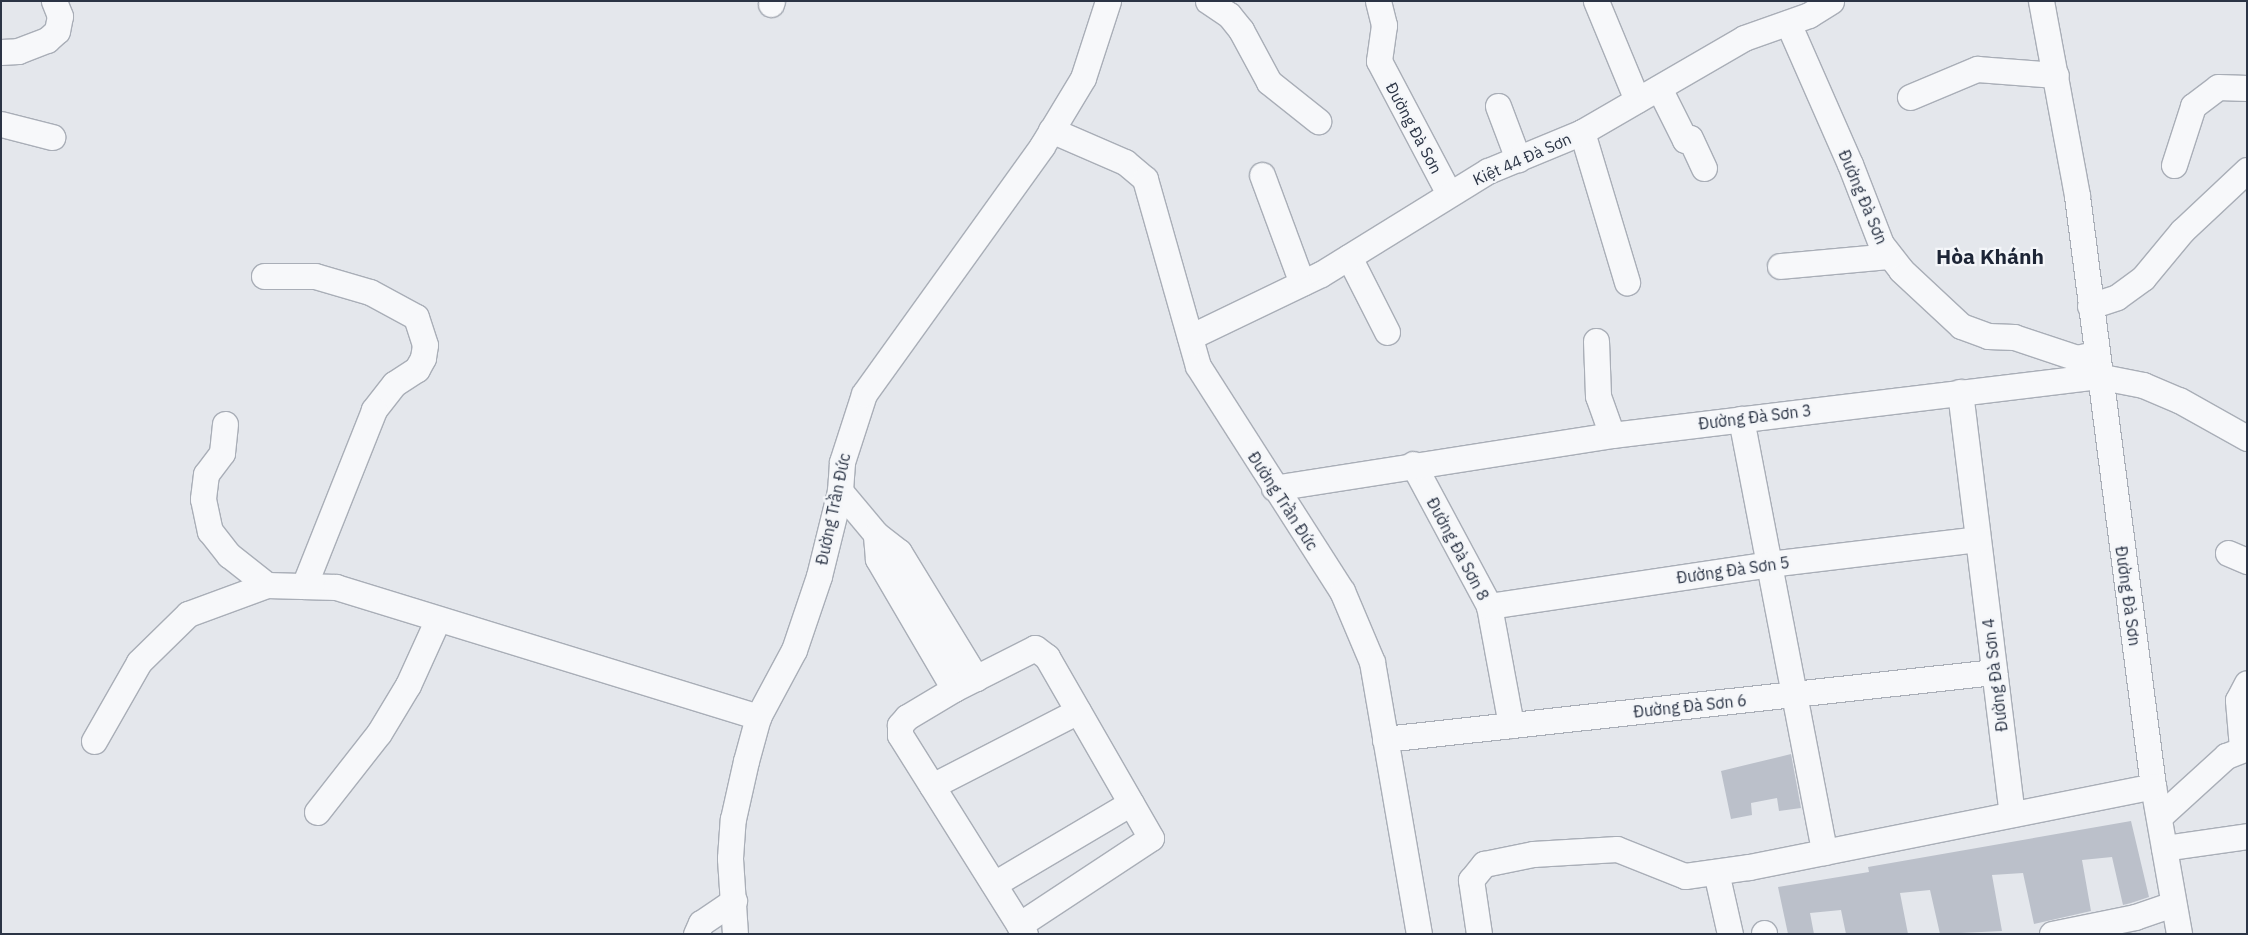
<!DOCTYPE html>
<meta charset="utf-8">
<style>
body{margin:0}
#map{position:relative;width:2248px;height:935px;overflow:hidden;background:#e4e7ec;font-family:"IBM Plex Sans",sans-serif}
div>[style]{position:absolute}
.building>*{inset:0;background:#bbc0ca}
.roads{filter:drop-shadow(1px 0 #a9aeb7) drop-shadow(-1px 0 #a9aeb7) drop-shadow(0 1px #a9aeb7) drop-shadow(0 -1px #a9aeb7)}
.minor>*{height:25px;margin:-12.5px;padding:0 12.5px;transform-origin:12.5px;border-radius:12.5px;background:#f7f8fa}
span{translate:-50% -50%;white-space:nowrap;text-align:center;line-height:1.15;-webkit-text-stroke:4.5px #f4f6f9;paint-order:stroke}
.street-label{font-size:16px;color:#2b3445}
.district-label{font-size:21px;color:#1d2536;font-weight:700}
.frame{position:absolute;inset:0;border:2px solid #2b3445;pointer-events:none}
</style>
<div id="map">
<div class="building">
<i style="clip-path:polygon(1791px 754px,1801px 808px,1779px 811px,1777px 798px,1751px 803px,1752px 815px,1731px 819px,1721px 771px)"></i>
<i style="clip-path:polygon(2131px 821px,2149px 897px,2131px 903px,2123px 905px,2112px 857px,2082px 860px,2091px 911px,2034px 924px,2023px 873px,1992px 875px,2002px 931px,1940px 934px,1930px 890px,1900px 893px,1908px 934px,1846px 934px,1841px 910px,1810px 913px,1814px 934px,1788px 934px,1778px 887px,1869px 872px,1868px 867px)"></i>
</div>
<div class="roads">
<div class="minor">
<i style="left:1208px;top:1px;width:25px;rotate:34deg"></i>
<i style="left:1229px;top:15px;width:19px;rotate:51deg"></i>
<i style="left:1241px;top:30px;width:59px;rotate:61.7deg"></i>
<i style="left:1269px;top:82px;width:63px;rotate:38.5deg"></i>
<i style="left:1378px;top:1px;width:25px;rotate:76deg"></i>
<i style="left:1384px;top:25px;width:36px;rotate:98deg"></i>
<i style="left:1379px;top:61px;width:150px;rotate:62.2deg"></i>
<i style="left:1596px;top:1px;width:107px;rotate:67.5deg"></i>
<i style="left:2041px;top:1px;width:198px;rotate:79.5deg"></i>
<i style="left:2077px;top:196px;width:595px;rotate:82.66deg"></i>
<i style="left:2153px;top:786px;width:150px;rotate:80deg"></i>
<i style="left:771px;top:4px;width:3px;rotate:-72deg"></i>
<i style="left:1788px;top:23px;width:154px;rotate:66.3deg"></i>
<i style="left:1850px;top:164px;width:86px;rotate:68.8deg"></i>
<i style="left:1881px;top:244px;width:33px;rotate:52deg"></i>
<i style="left:1901px;top:270px;width:82px;rotate:43deg"></i>
<i style="left:1961px;top:326px;width:29px;rotate:20deg"></i>
<i style="left:1988px;top:336px;width:26px;rotate:2deg"></i>
<i style="left:2014px;top:337px;width:66px;rotate:18.4deg"></i>
<i style="left:2077px;top:358px;width:18px;rotate:-13deg"></i>
<i style="left:1px;top:52px;width:17px;rotate:-3deg"></i>
<i style="left:18px;top:51px;width:31px;rotate:-21deg"></i>
<i style="left:47px;top:40px;width:13px;rotate:-42deg"></i>
<i style="left:57px;top:31px;width:15px;rotate:-79deg"></i>
<i style="left:60px;top:16px;width:16px;rotate:-112deg"></i>
<i style="left:1659px;top:88px;width:58px;rotate:63.4deg"></i>
<i style="left:1685px;top:140px;width:5px;rotate:-22deg"></i>
<i style="left:1690px;top:138px;width:33px;rotate:65deg"></i>
<i style="left:1910px;top:97px;width:73px;rotate:-22.7deg"></i>
<i style="left:1977px;top:69px;width:79px;rotate:4.3deg"></i>
<i style="left:1498px;top:106px;width:57px;rotate:69.3deg"></i>
<i style="left:1px;top:124px;width:53px;rotate:14.3deg"></i>
<i style="left:1051px;top:130px;width:81px;rotate:23.4deg"></i>
<i style="left:1125px;top:162px;width:26px;rotate:40deg"></i>
<i style="left:1145px;top:179px;width:194px;rotate:74.2deg"></i>
<i style="left:1198px;top:366px;width:267px;rotate:57.4deg"></i>
<i style="left:1342px;top:591px;width:77px;rotate:67.1deg"></i>
<i style="left:1372px;top:662px;width:276px;rotate:80.2deg"></i>
<i style="left:1582px;top:132px;width:157px;rotate:73.3deg"></i>
<i style="left:2174px;top:165px;width:62px;rotate:-72.1deg"></i>
<i style="left:2193px;top:106px;width:31px;rotate:-37deg"></i>
<i style="left:2218px;top:87px;width:29px;rotate:2deg"></i>
<i style="left:1262px;top:175px;width:115px;rotate:69.7deg"></i>
<i style="left:1349px;top:257px;width:84px;rotate:63.1deg"></i>
<i style="left:1780px;top:266px;width:110px;rotate:-5.2deg"></i>
<i style="left:264px;top:276px;width:51px"></i>
<i style="left:315px;top:276px;width:57px;rotate:16.2deg"></i>
<i style="left:370px;top:292px;width:52px;rotate:28.5deg"></i>
<i style="left:416px;top:317px;width:29px;rotate:72deg"></i>
<i style="left:425px;top:345px;width:13px;rotate:99deg"></i>
<i style="left:423px;top:358px;width:13px;rotate:119deg"></i>
<i style="left:417px;top:369px;width:27px;rotate:147deg"></i>
<i style="left:394px;top:384px;width:33px;rotate:128deg"></i>
<i style="left:374px;top:410px;width:189px;rotate:111.7deg"></i>
<i style="left:2090px;top:306px;width:28px;rotate:-18deg"></i>
<i style="left:2117px;top:297px;width:32px;rotate:-36deg"></i>
<i style="left:2143px;top:278px;width:61px;rotate:-50.3deg"></i>
<i style="left:2182px;top:231px;width:89px;rotate:-43.2deg"></i>
<i style="left:1190px;top:337px;width:145px;rotate:-25.7deg"></i>
<i style="left:1321px;top:274px;width:196px;rotate:-31.7deg"></i>
<i style="left:1488px;top:171px;width:102px;rotate:-22.5deg"></i>
<i style="left:1582px;top:132px;width:187px;rotate:-30.1deg"></i>
<i style="left:1744px;top:38px;width:69px;rotate:-19.5deg"></i>
<i style="left:1809px;top:15px;width:26px;rotate:-32deg"></i>
<i style="left:1596px;top:341px;width:55px;rotate:87.9deg"></i>
<i style="left:1598px;top:396px;width:41px;rotate:70.3deg"></i>
<i style="left:1960px;top:392px;width:425px;rotate:83deg"></i>
<i style="left:1741px;top:419px;width:441px;rotate:79.1deg"></i>
<i style="left:225px;top:424px;width:29px;rotate:96deg"></i>
<i style="left:222px;top:453px;width:26px;rotate:127deg"></i>
<i style="left:206px;top:474px;width:25px;rotate:97deg"></i>
<i style="left:203px;top:499px;width:33px;rotate:78deg"></i>
<i style="left:210px;top:531px;width:31px;rotate:52deg"></i>
<i style="left:229px;top:555px;width:48px;rotate:38.3deg"></i>
<i style="left:1413px;top:464px;width:161px;rotate:61.8deg"></i>
<i style="left:1489px;top:606px;width:121px;rotate:79.5deg"></i>
<i style="left:1274px;top:488px;width:342px;rotate:-8.9deg"></i>
<i style="left:1612px;top:435px;width:490px;rotate:-6.9deg"></i>
<i style="left:2098px;top:376px;width:46px;rotate:11.3deg"></i>
<i style="left:2143px;top:385px;width:39px;rotate:23deg"></i>
<i style="left:2179px;top:400px;width:78px;rotate:29.2deg"></i>
<i style="left:840px;top:491px;width:56px;rotate:50.1deg"></i>
<i style="left:2228px;top:553px;width:21px;rotate:23deg"></i>
<i style="left:1489px;top:606px;width:283px;rotate:-8.5deg"></i>
<i style="left:1769px;top:564px;width:210px;rotate:-6.8deg"></i>
<i style="left:954px;top:689px;width:151px;rotate:-120.3deg"></i>
<i style="left:878px;top:559px;width:25px;rotate:-95deg"></i>
<i style="left:876px;top:534px;width:29px;rotate:38deg"></i>
<i style="left:899px;top:552px;width:148px;rotate:58.6deg"></i>
<i style="left:1385px;top:739px;width:613px;rotate:-6.28deg"></i>
<i style="left:94px;top:741px;width:91px;rotate:-60.3deg"></i>
<i style="left:139px;top:662px;width:69px;rotate:-44.4deg"></i>
<i style="left:188px;top:614px;width:84px;rotate:-20.2deg"></i>
<i style="left:267px;top:585px;width:69px;rotate:1.7deg"></i>
<i style="left:336px;top:587px;width:442px;rotate:17.1deg"></i>
<i style="left:2242px;top:748px;width:48px;rotate:-94.8deg"></i>
<i style="left:2238px;top:700px;width:19px;rotate:-62deg"></i>
<i style="left:932px;top:786px;width:164px;rotate:-27.2deg"></i>
<i style="left:317px;top:812px;width:100px;rotate:-51.9deg"></i>
<i style="left:379px;top:733px;width:56px;rotate:-58.9deg"></i>
<i style="left:408px;top:685px;width:72px;rotate:-65.6deg"></i>
<i style="left:2159px;top:817px;width:91px;rotate:-42.3deg"></i>
<i style="left:2226px;top:756px;width:22px;rotate:-21deg"></i>
<i style="left:2164px;top:848px;width:84px;rotate:-8.2deg"></i>
<i style="left:1716px;top:872px;width:64px;rotate:77.3deg"></i>
<i style="left:994px;top:884px;width:159px;rotate:-30.6deg"></i>
<i style="left:1019px;top:925px;width:158px;rotate:-33.4deg"></i>
<i style="left:1151px;top:838px;width:209px;rotate:-119.9deg"></i>
<i style="left:1047px;top:657px;width:15px;rotate:-143deg"></i>
<i style="left:1035px;top:648px;width:91px;rotate:153.2deg"></i>
<i style="left:954px;top:689px;width:55px;rotate:149.2deg"></i>
<i style="left:907px;top:717px;width:11px;rotate:131deg"></i>
<i style="left:900px;top:725px;width:10px;rotate:90deg"></i>
<i style="left:900px;top:735px;width:235px;rotate:57.9deg"></i>
<i style="left:1764px;top:933px;width:1px;rotate:90deg"></i>
<i style="left:696px;top:934px;width:12px;rotate:-66deg"></i>
<i style="left:701px;top:923px;width:40px;rotate:-34deg"></i>
<i style="left:735px;top:934px;width:76px;rotate:-93.8deg"></i>
<i style="left:730px;top:858px;width:39px;rotate:-86deg"></i>
<i style="left:733px;top:819px;width:59px;rotate:-77.4deg"></i>
<i style="left:746px;top:761px;width:46px;rotate:-74.7deg"></i>
<i style="left:758px;top:717px;width:76px;rotate:-61.8deg"></i>
<i style="left:794px;top:650px;width:78px;rotate:-71.3deg"></i>
<i style="left:819px;top:576px;width:88px;rotate:-76.1deg"></i>
<i style="left:840px;top:491px;width:29px;rotate:-86deg"></i>
<i style="left:842px;top:462px;width:71px;rotate:-72.1deg"></i>
<i style="left:864px;top:394px;width:305px;rotate:-54.3deg"></i>
<i style="left:1042px;top:146px;width:79px;rotate:-58.9deg"></i>
<i style="left:1083px;top:78px;width:81px;rotate:-72deg"></i>
<i style="left:1479px;top:934px;width:55px;rotate:-98.4deg"></i>
<i style="left:1471px;top:880px;width:21px;rotate:-51deg"></i>
<i style="left:1484px;top:864px;width:50px;rotate:-11.5deg"></i>
<i style="left:1533px;top:854px;width:84px;rotate:-3.4deg"></i>
<i style="left:1617px;top:849px;width:73px;rotate:21.7deg"></i>
<i style="left:1685px;top:876px;width:65px;rotate:-8deg"></i>
<i style="left:1749px;top:867px;width:412px;rotate:-11.3deg"></i>
<i style="left:2052px;top:934px;width:85px;rotate:-11.6deg"></i>
<i style="left:2135px;top:917px;width:40px;rotate:-18.9deg"></i>
</div>
</div>
<div class="street-label">
<span style="left:1414px;top:128px;rotate:62deg">Đường Đà Sơn</span>
<span style="left:1522px;top:159px;rotate:-24deg">Kiệt 44 Đà Sơn</span>
<span style="left:1863px;top:197px;rotate:67deg">Đường Đà Sơn</span>
<span style="left:1755px;top:417px;rotate:-7deg">Đường Đà Sơn 3</span>
<span style="left:1283px;top:501px;rotate:57deg">Đường Trần Đức</span>
<span style="left:833px;top:509px;rotate:-78deg">Đường Trần Đức</span>
<span style="left:1458px;top:549px;rotate:62deg">Đường Đà Sơn 8</span>
<span style="left:1733px;top:570px;rotate:-8deg">Đường Đà Sơn 5</span>
<span style="left:2128px;top:596px;rotate:82deg">Đường Đà Sơn</span>
<span style="left:1995px;top:675px;rotate:-97deg">Đường Đà Sơn 4</span>
<span style="left:1690px;top:706px;rotate:-6deg">Đường Đà Sơn 6</span>
</div>
<div class="district-label">
<span style="left:1990px;top:256px">Hòa Khánh</span>
</div>
<div class="frame"></div>
</div>
